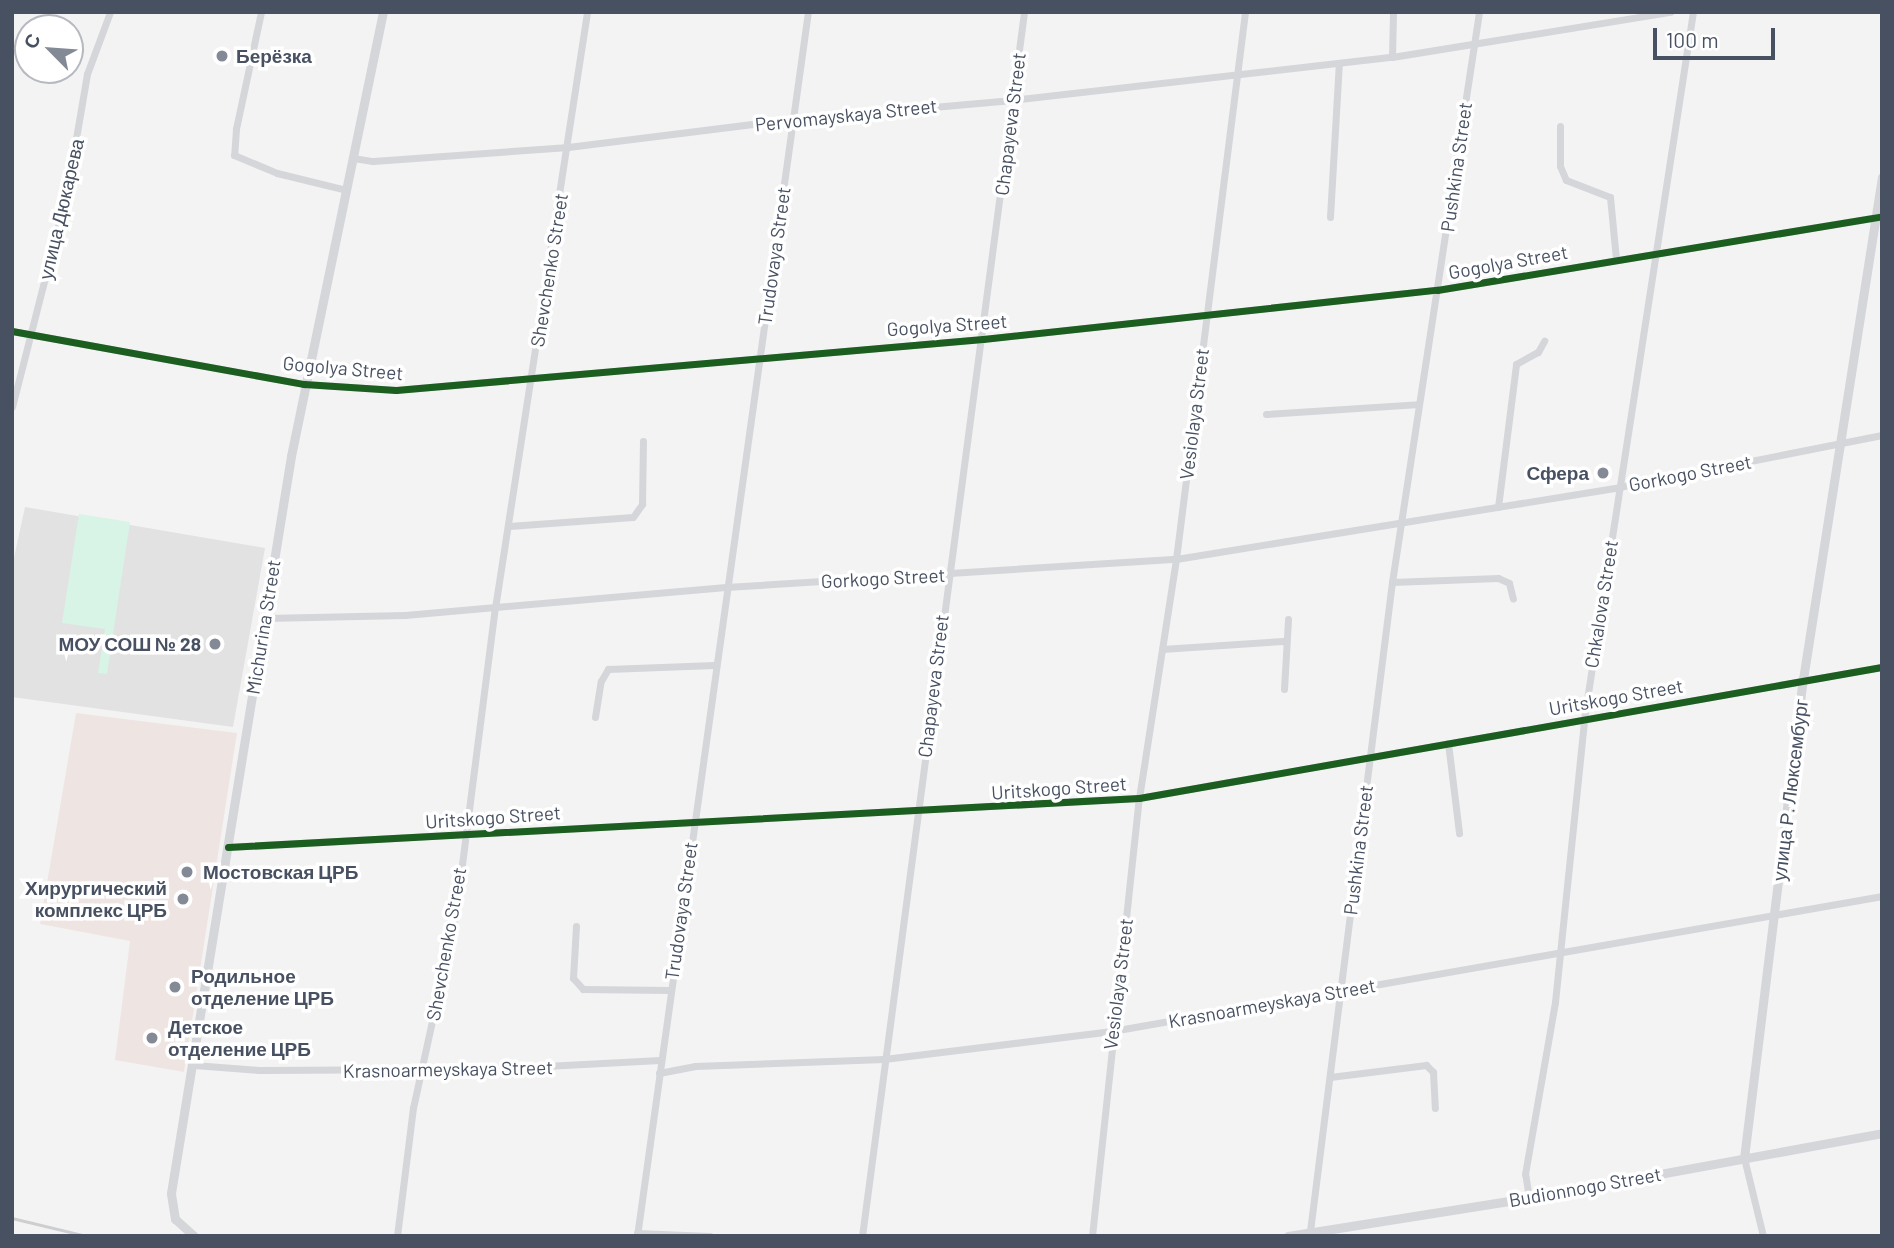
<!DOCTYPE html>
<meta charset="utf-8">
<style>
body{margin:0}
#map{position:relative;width:1894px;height:1248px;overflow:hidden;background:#f4f3f3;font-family:Barlow,sans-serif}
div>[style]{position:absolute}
.education>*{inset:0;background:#e2e2e3}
.medical>*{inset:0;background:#eee5e3}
.green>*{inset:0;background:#d7f4e6}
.minor>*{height:7px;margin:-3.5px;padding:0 3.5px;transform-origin:3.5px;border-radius:3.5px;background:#d4d6da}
.tertiary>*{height:9px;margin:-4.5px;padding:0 4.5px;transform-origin:4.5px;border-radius:4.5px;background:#d4d6da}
.rail>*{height:2.5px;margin:-1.25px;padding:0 1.25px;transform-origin:1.25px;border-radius:1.25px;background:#ccced0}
.cycleway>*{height:7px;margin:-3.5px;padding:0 3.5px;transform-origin:3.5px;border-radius:3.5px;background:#1b5e20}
.dots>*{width:19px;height:19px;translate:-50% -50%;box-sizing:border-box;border:4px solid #fff;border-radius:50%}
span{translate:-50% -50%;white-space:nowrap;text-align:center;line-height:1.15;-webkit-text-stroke:7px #fff;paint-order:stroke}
.poi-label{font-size:19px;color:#485162;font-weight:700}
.left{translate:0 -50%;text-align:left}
.right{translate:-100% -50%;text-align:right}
.street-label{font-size:19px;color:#485162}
.frame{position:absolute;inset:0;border:14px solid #485162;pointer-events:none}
.north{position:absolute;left:14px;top:14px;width:70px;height:70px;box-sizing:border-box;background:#fff;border:2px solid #b6b9c0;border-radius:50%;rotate:295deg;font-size:19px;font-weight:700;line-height:28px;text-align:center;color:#485162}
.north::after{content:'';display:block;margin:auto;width:24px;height:32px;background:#848a95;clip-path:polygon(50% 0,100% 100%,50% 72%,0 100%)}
.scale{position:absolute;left:1653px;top:28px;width:122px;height:32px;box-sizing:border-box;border:4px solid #485162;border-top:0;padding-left:9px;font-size:21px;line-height:24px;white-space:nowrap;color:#485162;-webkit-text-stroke:5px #fff;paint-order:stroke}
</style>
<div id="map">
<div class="education">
<i style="clip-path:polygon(25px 507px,265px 548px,233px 727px,12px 697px,12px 567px)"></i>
</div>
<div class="medical">
<i style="clip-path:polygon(76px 713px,237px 733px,184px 1072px,115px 1060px,130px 941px,40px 924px)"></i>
</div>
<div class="green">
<i style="clip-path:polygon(79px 514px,130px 522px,107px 674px,98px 673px,105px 629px,62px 623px)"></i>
</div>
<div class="minor">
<i style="left:261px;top:12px;width:120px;rotate:102.1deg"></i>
<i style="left:236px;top:129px;width:26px;rotate:94deg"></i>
<i style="left:234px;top:155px;width:47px;rotate:22.7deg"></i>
<i style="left:277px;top:173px;width:71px;rotate:13.8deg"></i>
<i style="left:1392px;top:57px;width:45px;rotate:-88.7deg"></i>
<i style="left:1560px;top:126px;width:40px;rotate:90deg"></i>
<i style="left:1560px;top:166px;width:15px;rotate:67deg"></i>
<i style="left:1566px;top:180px;width:47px;rotate:21.1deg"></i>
<i style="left:1610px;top:197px;width:62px;rotate:84.5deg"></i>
<i style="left:353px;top:158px;width:20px;rotate:9deg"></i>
<i style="left:373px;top:161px;width:196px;rotate:-4.1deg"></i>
<i style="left:568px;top:147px;width:210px;rotate:-7.1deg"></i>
<i style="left:776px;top:121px;width:237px;rotate:-5.1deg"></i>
<i style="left:1012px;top:100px;width:382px;rotate:-6.5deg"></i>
<i style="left:1392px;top:57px;width:282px;rotate:-9.2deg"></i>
<i style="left:1330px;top:217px;width:154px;rotate:-86.7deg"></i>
<i style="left:12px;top:331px;width:297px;rotate:10.3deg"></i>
<i style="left:304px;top:384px;width:92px;rotate:3.7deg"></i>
<i style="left:396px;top:390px;width:589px;rotate:-4.97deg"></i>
<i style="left:983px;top:339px;width:457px;rotate:-6.2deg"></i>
<i style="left:1437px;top:290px;width:445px;rotate:-9.4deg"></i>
<i style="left:12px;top:407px;width:223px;rotate:-75.7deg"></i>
<i style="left:67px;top:191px;width:119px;rotate:-80.3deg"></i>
<i style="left:87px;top:74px;width:66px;rotate:-69.6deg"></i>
<i style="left:1266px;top:414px;width:153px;rotate:-3.7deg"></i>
<i style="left:1498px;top:507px;width:144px;rotate:-82.8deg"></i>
<i style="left:1516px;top:364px;width:25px;rotate:-29deg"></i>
<i style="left:1538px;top:352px;width:13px;rotate:-61deg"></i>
<i style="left:509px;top:526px;width:124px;rotate:-4.2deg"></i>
<i style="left:633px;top:517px;width:16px;rotate:-55deg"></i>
<i style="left:642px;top:504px;width:63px;rotate:-89.1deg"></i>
<i style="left:1392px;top:582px;width:106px;rotate:-2.2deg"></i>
<i style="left:1498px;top:578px;width:12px;rotate:24deg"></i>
<i style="left:1509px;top:583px;width:16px;rotate:76deg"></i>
<i style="left:265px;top:618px;width:140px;rotate:-1.2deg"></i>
<i style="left:405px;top:615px;width:322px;rotate:-5deg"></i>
<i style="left:726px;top:587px;width:451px;rotate:-3.6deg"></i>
<i style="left:1176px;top:559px;width:449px;rotate:-9.2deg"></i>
<i style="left:1619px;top:487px;width:268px;rotate:-11.2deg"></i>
<i style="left:1162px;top:649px;width:122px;rotate:-3.8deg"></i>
<i style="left:1284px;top:689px;width:70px;rotate:-86.7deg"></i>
<i style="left:595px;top:717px;width:36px;rotate:-81deg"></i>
<i style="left:601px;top:681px;width:14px;rotate:-60deg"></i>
<i style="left:608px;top:669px;width:106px;rotate:-2.2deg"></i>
<i style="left:1448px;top:743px;width:91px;rotate:83deg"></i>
<i style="left:228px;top:847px;width:912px;rotate:-3.08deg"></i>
<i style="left:1139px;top:798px;width:754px;rotate:-10deg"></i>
<i style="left:576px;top:926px;width:52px;rotate:93.3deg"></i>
<i style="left:573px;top:978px;width:15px;rotate:48deg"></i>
<i style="left:583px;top:989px;width:86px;rotate:0.7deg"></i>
<i style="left:194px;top:1065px;width:65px;rotate:4.4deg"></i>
<i style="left:259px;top:1070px;width:229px;rotate:-0.3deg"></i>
<i style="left:488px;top:1069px;width:172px;rotate:-3deg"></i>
<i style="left:659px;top:1073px;width:37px;rotate:-11deg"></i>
<i style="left:695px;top:1066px;width:189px;rotate:-2.1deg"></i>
<i style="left:884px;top:1059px;width:230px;rotate:-7deg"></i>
<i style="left:1112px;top:1031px;width:782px;rotate:-9.94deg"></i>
<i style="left:1330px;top:1077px;width:97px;rotate:-7.1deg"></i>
<i style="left:1426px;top:1065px;width:10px;rotate:45deg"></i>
<i style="left:1433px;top:1072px;width:36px;rotate:87deg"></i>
<i style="left:1744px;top:1158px;width:80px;rotate:76.3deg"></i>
<i style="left:1529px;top:1198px;width:24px;rotate:-99deg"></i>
<i style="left:1525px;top:1174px;width:175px;rotate:-80.1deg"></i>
<i style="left:1555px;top:1002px;width:284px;rotate:-84.1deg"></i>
<i style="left:1584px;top:719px;width:715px;rotate:-81.24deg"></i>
<i style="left:1310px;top:1231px;width:654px;rotate:-82.8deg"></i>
<i style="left:1392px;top:582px;width:577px;rotate:-81.32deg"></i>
<i style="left:637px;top:1233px;width:73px;rotate:2.4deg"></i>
<i style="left:397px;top:1236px;width:129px;rotate:-82.9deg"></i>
<i style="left:413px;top:1108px;width:202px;rotate:-77.7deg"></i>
<i style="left:456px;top:911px;width:305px;rotate:-82.7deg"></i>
<i style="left:495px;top:608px;width:603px;rotate:-81.22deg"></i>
<i style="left:637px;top:1236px;width:1236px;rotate:-82.05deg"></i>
<i style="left:862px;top:1236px;width:1235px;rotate:-82.46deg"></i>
<i style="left:1092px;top:1236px;width:441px;rotate:-83.9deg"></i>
<i style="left:1139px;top:798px;width:242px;rotate:-81.2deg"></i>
<i style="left:1176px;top:559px;width:551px;rotate:-82.81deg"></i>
</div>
<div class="tertiary">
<i style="left:1744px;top:1158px;width:483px;rotate:-83deg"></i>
<i style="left:1803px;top:679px;width:508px;rotate:-81.06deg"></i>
<i style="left:194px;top:1236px;width:25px;rotate:-138deg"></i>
<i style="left:175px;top:1219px;width:26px;rotate:-99deg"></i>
<i style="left:171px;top:1193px;width:747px;rotate:-80.75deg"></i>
<i style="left:291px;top:456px;width:453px;rotate:-78.3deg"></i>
<i style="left:1288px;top:1236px;width:244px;rotate:-9deg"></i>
<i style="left:1529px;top:1198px;width:359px;rotate:-10.4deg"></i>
</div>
<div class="rail">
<i style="left:12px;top:1218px;width:77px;rotate:13.5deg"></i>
</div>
<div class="cycleway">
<i style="left:12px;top:331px;width:297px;rotate:10.3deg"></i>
<i style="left:304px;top:384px;width:92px;rotate:3.7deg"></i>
<i style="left:396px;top:390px;width:589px;rotate:-4.97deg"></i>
<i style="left:983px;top:339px;width:457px;rotate:-6.2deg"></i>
<i style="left:1437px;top:290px;width:451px;rotate:-9.4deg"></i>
<i style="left:228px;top:847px;width:912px;rotate:-3.08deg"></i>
<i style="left:1139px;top:798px;width:754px;rotate:-10deg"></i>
</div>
<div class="dots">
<i style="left:222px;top:56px;background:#848a95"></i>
<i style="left:1603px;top:473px;background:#848a95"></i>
<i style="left:215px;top:644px;background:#848a95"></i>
<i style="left:187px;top:872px;background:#848a95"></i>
<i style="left:183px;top:899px;background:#848a95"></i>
<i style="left:175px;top:987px;background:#848a95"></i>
<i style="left:152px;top:1038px;background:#848a95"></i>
</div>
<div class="poi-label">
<span class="left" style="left:236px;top:56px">Берёзка</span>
<span class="right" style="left:1589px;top:473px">Сфера</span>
<span class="right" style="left:201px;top:644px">МОУ СОШ № 28</span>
<span class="left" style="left:203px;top:872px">Мостовская ЦРБ</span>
<span class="right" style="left:167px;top:899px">Хирургический<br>комплекс ЦРБ</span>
<span class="left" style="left:191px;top:987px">Родильное<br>отделение ЦРБ</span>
<span class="left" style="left:168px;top:1038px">Детское<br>отделение ЦРБ</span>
</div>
<div class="street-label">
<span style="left:846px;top:115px;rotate:-6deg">Pervomayskaya Street</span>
<span style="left:1010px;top:124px;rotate:-83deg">Chapayeva Street</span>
<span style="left:1456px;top:167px;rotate:-82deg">Pushkina Street</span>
<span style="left:61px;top:209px;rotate:-77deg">улица Дюкарева</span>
<span style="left:774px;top:256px;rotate:-82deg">Trudovaya Street</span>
<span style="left:1508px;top:262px;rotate:-10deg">Gogolya Street</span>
<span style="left:549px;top:270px;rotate:-81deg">Shevchenko Street</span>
<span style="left:947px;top:325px;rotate:-4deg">Gogolya Street</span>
<span style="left:343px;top:368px;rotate:5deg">Gogolya Street</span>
<span style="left:1194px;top:414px;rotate:-83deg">Vesiolaya Street</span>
<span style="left:1690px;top:473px;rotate:-11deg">Gorkogo Street</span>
<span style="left:883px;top:578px;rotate:-3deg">Gorkogo Street</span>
<span style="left:1601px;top:604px;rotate:-81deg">Chkalova Street</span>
<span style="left:263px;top:627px;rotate:-81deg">Michurina Street</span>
<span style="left:933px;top:686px;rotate:-83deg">Chapayeva Street</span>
<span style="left:1616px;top:697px;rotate:-10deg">Uritskogo Street</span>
<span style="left:1059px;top:788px;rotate:-4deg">Uritskogo Street</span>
<span style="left:1790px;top:790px;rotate:-83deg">улица Р. Люксембург</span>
<span style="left:493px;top:817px;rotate:-4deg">Uritskogo Street</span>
<span style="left:1358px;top:850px;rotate:-83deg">Pushkina Street</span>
<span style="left:681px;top:911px;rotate:-82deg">Trudovaya Street</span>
<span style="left:446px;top:944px;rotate:-80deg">Shevchenko Street</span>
<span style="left:1118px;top:984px;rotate:-83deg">Vesiolaya Street</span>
<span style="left:1272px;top:1003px;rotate:-10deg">Krasnoarmeyskaya Street</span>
<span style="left:448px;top:1069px;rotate:-1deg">Krasnoarmeyskaya Street</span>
<span style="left:1585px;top:1187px;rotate:-10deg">Budionnogo Street</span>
</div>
<div class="frame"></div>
<div class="north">С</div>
<div class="scale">100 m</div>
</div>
